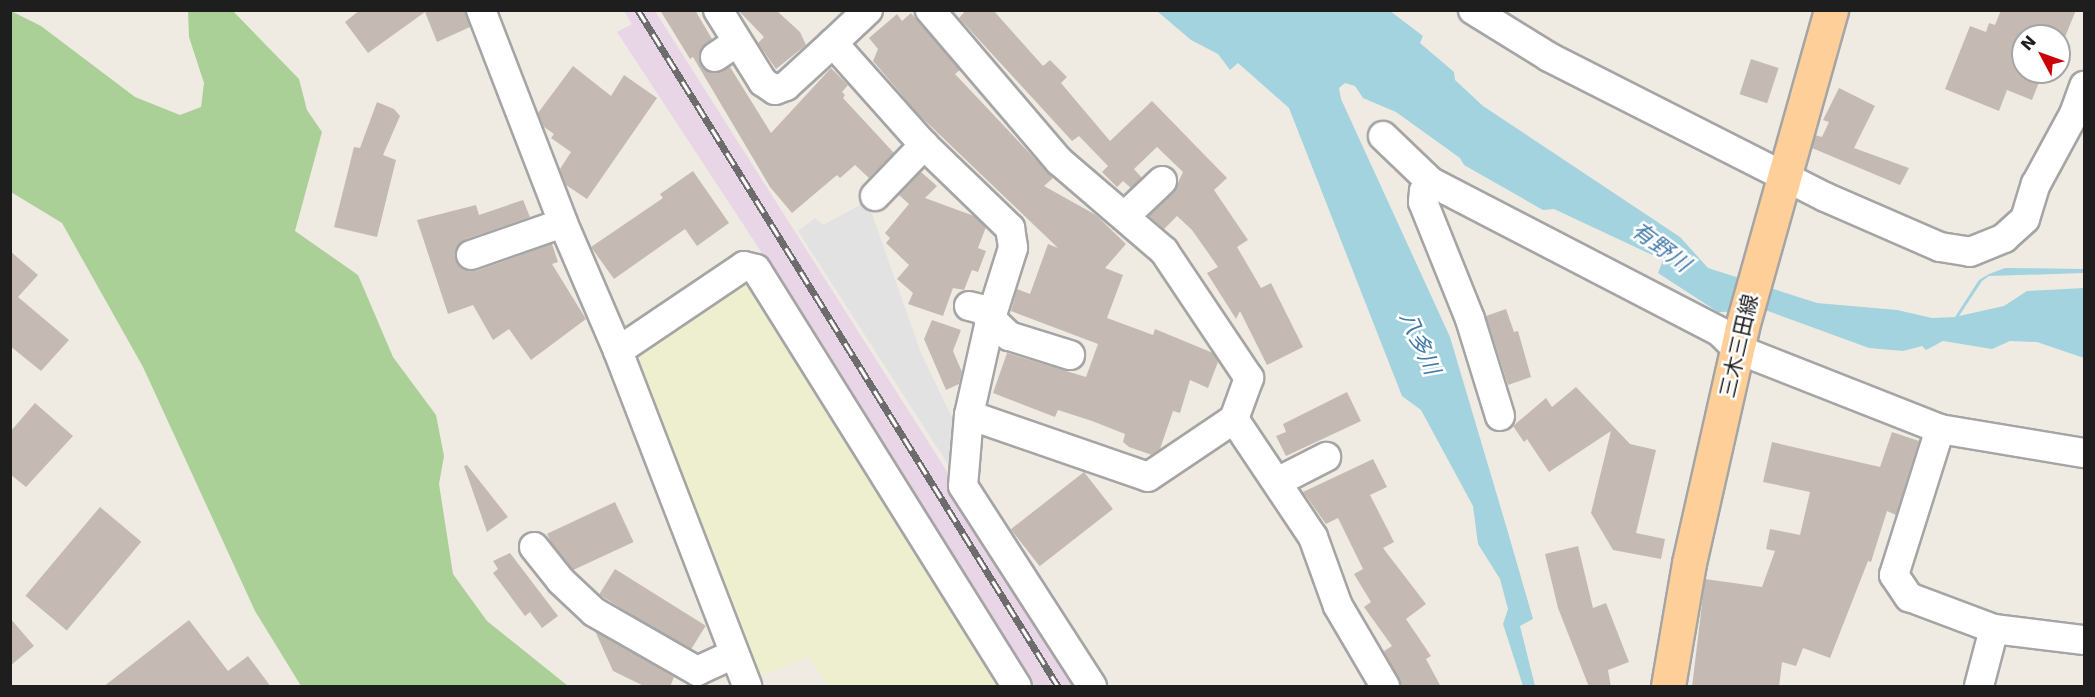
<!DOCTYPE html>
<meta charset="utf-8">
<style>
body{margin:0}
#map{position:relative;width:2095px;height:697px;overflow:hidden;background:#efebe3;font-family:"DejaVu Sans","Noto Sans JP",sans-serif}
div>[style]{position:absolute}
.industrial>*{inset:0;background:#e8d5e6}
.farmland>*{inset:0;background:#edefce}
.forest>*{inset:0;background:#aad097}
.parking>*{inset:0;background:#e2e2e2}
.water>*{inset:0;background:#a2d3de}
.building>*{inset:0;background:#c4bab3;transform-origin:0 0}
.roads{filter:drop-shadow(2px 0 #a5a5a5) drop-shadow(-2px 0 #a5a5a5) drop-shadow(0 2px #a5a5a5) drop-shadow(0 -2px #a5a5a5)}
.minor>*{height:28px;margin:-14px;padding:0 14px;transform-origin:14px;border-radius:14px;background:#fff}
.primary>*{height:33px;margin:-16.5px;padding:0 16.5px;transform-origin:16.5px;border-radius:16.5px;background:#fecf99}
.rail>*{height:7px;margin-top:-3.5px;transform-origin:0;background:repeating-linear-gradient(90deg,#fff 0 14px,#6c6c6c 0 28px);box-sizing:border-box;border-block:2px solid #6c6c6c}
span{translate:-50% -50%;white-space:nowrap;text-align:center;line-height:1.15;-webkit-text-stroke:5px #fff;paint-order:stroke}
.street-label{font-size:21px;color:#1e1e1e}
.water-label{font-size:22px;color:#457aa8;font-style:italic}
.frame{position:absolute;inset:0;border:12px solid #1e1e1e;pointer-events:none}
.north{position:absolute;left:2011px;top:24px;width:60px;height:60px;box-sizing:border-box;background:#fff;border:2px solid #a5a5a5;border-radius:50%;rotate:311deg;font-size:16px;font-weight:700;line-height:24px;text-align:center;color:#1e1e1e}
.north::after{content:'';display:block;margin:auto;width:21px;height:27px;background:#cc0007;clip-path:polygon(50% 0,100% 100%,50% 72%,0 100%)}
</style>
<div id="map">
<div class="industrial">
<i style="clip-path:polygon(624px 11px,655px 11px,1083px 686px,1035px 686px,758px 247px,617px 32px,632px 24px)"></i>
</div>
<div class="farmland">
<i style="clip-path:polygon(739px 282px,754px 286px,1006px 686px,829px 686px,808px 657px,759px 677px,635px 365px,639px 351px)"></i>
</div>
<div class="forest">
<i style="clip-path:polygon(11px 11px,41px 26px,135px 97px,180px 115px,201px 107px,204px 83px,189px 37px,188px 11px,233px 11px,299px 79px,307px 110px,322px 132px,295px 231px,358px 275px,393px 357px,436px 415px,444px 456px,439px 484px,453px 574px,487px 621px,568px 686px,301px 686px,255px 611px,143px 367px,62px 223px,11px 192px)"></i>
</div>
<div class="parking">
<i style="clip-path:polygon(864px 203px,872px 214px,921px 353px,958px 430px,951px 469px,798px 231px,815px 218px,823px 225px)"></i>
</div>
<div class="water">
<i style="clip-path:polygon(1157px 11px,1390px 11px,1423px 36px,1420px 43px,1454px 72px,1455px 80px,1483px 106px,1680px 237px,1708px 268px,1817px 303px,1897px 310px,1932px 318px,1955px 317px,1979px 280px,1989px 274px,2005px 268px,2084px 269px,2084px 273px,1989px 276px,1982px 281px,1959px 316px,2004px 306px,2027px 291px,2084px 288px,2084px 358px,2037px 342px,2010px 341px,1992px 349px,1943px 341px,1926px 350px,1922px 346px,1903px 351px,1869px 348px,1768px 311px,1718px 312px,1658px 273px,1663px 260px,1554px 209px,1543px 210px,1464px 165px,1460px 158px,1396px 112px,1363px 98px,1355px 86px,1345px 83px,1339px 88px,1341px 99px,1450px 337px,1507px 529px,1533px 619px,1520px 626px,1535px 686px,1523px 686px,1503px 624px,1508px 609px,1500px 579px,1478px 544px,1473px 506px,1421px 410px,1402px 396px,1289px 108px,1238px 63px,1230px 70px,1218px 54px,1191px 40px)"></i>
</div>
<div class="building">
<i style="clip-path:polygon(360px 10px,465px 10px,470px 27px,437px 42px,425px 12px,368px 53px,345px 22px)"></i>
<i style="clip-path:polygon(660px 10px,695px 10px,712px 39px,700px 50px,701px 66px,716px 73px,730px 67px,771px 133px,831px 68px,848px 85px,842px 92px,845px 95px,843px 98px,894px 153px,869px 178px,855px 165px,840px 178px,837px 175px,792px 213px,770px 187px,693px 57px,690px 59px)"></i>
<i style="clip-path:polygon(738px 10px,777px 11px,800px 32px,806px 45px,776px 69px,758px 43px,764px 37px)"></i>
<i style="clip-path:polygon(966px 10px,993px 10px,1043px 66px,1050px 60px,1067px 77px,1061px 83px,1110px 141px,1152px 101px,1227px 178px,1214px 190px,1248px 240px,1237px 247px,1261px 288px,1271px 283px,1303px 347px,1267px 365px,1240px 311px,1236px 319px,1207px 273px,1218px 267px,1192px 230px,1177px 216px,1164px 229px,1149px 216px,1173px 193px,1183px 172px,1157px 147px,1134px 169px,1142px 178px,1131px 188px,1123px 181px,1117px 187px,1102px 172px,1108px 166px,1079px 136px,1072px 141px,959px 18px)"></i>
<i style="clip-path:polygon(2001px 10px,2076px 10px,2065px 37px,2023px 36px,2023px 72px,2043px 72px,2032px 100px,2007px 90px,1999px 111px,1945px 89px,1970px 26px,1986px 32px,1989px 23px,1995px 25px)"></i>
<i style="clip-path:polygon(911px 13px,960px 70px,955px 74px,1053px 178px,1044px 186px,1096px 215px,1126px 244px,1105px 268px,1123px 275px,1107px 318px,1153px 335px,1155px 329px,1213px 353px,1218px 362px,1208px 388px,1190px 380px,1180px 413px,1173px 411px,1160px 449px,1152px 455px,1129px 447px,1123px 442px,1125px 434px,1092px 421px,1058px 410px,1055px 417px,993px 393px,1007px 353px,1086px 377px,1098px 344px,1011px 311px,1017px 289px,1030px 294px,1048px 244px,1058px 248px,918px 114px,873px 61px,878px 49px,869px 38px,897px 14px,902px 21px)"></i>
<i style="left:1751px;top:59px;width:29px;height:37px;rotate:18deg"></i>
<i style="clip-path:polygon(573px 66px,611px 96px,624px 75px,657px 98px,587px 199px,566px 185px,560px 169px,571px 152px,551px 138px,554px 134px,544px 127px,538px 113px)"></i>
<i style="clip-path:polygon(1839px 88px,1875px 106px,1854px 148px,1909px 168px,1900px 185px,1812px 148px,1815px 135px,1822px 137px,1829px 122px,1823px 120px)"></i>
<i style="clip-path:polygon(377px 102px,394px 109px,400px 116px,383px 155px,396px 160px,377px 237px,334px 227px,354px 147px,360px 148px)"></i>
<i style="clip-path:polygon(693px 171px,729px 223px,697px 246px,685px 229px,614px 279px,591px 247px,663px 198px,660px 194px)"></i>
<i style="clip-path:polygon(921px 172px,937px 186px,925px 198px,974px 216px,986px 227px,978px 248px,986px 251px,978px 272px,972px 270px,964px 290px,953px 288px,943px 316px,908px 304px,913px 293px,897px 279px,909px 265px,886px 243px,890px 238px,885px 233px,909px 204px,899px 195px)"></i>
<i style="clip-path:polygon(523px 200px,530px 217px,466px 239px,455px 252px,461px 268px,476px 271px,552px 244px,558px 262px,552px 264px,586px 319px,531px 360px,509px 329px,493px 340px,473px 305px,448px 314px,417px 220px,476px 205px,479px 215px)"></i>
<i style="clip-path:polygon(10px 251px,38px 275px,18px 297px,69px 340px,41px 371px,10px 346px)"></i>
<i style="clip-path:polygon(1506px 309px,1514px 332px,1518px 331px,1531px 377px,1508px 385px,1486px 316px)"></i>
<i style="clip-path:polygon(932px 320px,961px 330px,953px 351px,962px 372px,959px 384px,946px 390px,924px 339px)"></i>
<i style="clip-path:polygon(1576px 387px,1630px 444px,1656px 450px,1636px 533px,1665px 539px,1661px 559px,1613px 550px,1591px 513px,1611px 431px,1549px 472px,1527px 439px,1524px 442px,1513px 426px,1546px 398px,1552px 407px)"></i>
<i style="clip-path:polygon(1347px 392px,1361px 421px,1286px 456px,1276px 436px,1286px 432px,1283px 424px)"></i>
<i style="clip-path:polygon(35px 403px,73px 436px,26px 487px,10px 474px,10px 432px)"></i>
<i style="clip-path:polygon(1892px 432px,1919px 441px,1896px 515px,1887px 511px,1871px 562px,1868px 561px,1830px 658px,1803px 648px,1796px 666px,1782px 662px,1779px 687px,1692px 687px,1705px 579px,1762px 587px,1775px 551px,1766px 549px,1770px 529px,1800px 535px,1810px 492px,1763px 482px,1772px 442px,1880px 467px)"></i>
<i style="clip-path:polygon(1373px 459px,1387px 487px,1370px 495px,1394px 542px,1383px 548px,1426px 604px,1406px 619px,1431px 656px,1426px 659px,1441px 687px,1402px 687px,1384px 651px,1392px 646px,1364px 607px,1371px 602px,1354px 574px,1363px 569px,1338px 518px,1326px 524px,1303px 492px)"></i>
<i style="clip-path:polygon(467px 465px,508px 517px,487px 532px,464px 466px)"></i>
<i style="left:1084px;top:472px;width:47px;height:93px;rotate:52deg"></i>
<i style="left:615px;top:502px;width:44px;height:75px;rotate:65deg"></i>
<i style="left:100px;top:507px;width:54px;height:116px;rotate:40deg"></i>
<i style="clip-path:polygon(1578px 546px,1593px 608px,1606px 603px,1629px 662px,1608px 670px,1611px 687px,1589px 687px,1558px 608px,1545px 554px)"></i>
<i style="clip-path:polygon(510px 553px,558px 616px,542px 628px,530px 612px,525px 616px,493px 573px,498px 569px,493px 561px)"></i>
<i style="left:615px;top:569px;width:107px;height:30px;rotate:32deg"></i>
<i style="clip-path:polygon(10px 618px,34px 646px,10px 666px)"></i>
<i style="clip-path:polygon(189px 620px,228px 671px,248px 656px,271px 687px,103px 687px)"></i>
<i style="clip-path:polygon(595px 631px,674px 677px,670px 687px,646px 687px,613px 671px)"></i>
</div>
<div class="roads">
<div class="minor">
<i style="left:481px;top:10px;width:228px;rotate:68.9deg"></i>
<i style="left:563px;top:223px;width:139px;rotate:66.7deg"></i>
<i style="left:618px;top:351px;width:359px;rotate:68.9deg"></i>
<i style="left:718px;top:10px;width:85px;rotate:58deg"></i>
<i style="left:763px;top:82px;width:14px;rotate:34deg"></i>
<i style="left:775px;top:90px;width:12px;rotate:-20deg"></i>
<i style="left:786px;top:86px;width:64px;rotate:-42.5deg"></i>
<i style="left:868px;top:10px;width:48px;rotate:136.7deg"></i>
<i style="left:833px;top:43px;width:137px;rotate:48.3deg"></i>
<i style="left:924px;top:145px;width:120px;rotate:44deg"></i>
<i style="left:1010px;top:228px;width:20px;rotate:81deg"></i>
<i style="left:1013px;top:248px;width:77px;rotate:107.5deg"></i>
<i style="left:990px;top:321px;width:96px;rotate:102.6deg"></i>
<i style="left:969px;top:415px;width:189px;rotate:19.1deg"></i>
<i style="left:1148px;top:477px;width:104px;rotate:-34deg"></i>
<i style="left:1234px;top:419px;width:44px;rotate:-69.9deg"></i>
<i style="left:1249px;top:378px;width:153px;rotate:-123.8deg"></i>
<i style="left:1164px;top:251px;width:138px;rotate:-139.4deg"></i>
<i style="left:1059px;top:161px;width:199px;rotate:-130.5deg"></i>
<i style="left:1473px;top:10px;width:89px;rotate:31.7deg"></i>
<i style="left:1549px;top:57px;width:309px;rotate:26.9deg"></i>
<i style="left:1825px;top:197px;width:125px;rotate:23.5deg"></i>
<i style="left:1940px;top:247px;width:30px;rotate:9deg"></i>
<i style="left:1970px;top:252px;width:37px;rotate:-22deg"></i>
<i style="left:2004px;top:238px;width:28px;rotate:-42deg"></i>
<i style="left:2025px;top:219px;width:37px;rotate:-73deg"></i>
<i style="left:2036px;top:184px;width:80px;rotate:-61.5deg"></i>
<i style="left:2074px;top:114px;width:30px;rotate:-70deg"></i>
<i style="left:715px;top:57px;width:27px;rotate:-34deg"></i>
<i style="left:1383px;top:136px;width:66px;rotate:43.8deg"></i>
<i style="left:875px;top:196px;width:71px;rotate:-46.1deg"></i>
<i style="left:1125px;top:216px;width:51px;rotate:-43.4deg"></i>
<i style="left:471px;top:255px;width:97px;rotate:-19.2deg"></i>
<i style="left:969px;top:306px;width:12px;rotate:14deg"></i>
<i style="left:981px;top:309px;width:39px;rotate:44deg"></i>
<i style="left:1009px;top:336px;width:64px;rotate:17.3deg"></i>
<i style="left:618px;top:351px;width:152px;rotate:-34deg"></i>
<i style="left:744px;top:266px;width:12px;rotate:14deg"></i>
<i style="left:756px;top:269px;width:492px;rotate:58deg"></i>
<i style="left:969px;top:415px;width:71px;rotate:94.8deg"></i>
<i style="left:963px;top:486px;width:238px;rotate:57.2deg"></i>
<i style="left:1500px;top:416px;width:102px;rotate:-107.2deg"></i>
<i style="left:1470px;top:319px;width:126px;rotate:-111.9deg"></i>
<i style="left:1423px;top:202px;width:11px;rotate:-85deg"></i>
<i style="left:1424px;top:191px;width:11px;rotate:-52deg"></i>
<i style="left:1431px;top:182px;width:326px;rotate:27.4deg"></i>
<i style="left:1720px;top:332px;width:24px;rotate:45deg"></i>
<i style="left:1737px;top:349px;width:218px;rotate:21.5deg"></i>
<i style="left:1940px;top:429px;width:146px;rotate:9.5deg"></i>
<i style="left:1234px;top:419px;width:142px;rotate:56.2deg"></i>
<i style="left:1313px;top:537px;width:73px;rotate:70.1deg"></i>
<i style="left:1338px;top:606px;width:93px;rotate:59.6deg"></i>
<i style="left:1940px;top:429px;width:153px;rotate:107.5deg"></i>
<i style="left:1894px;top:575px;width:27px;rotate:56deg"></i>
<i style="left:1909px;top:597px;width:91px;rotate:20.6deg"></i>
<i style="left:1994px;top:629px;width:91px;rotate:7deg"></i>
<i style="left:1279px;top:481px;width:53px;rotate:-27.1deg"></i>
<i style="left:534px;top:547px;width:43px;rotate:51.5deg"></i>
<i style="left:561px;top:581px;width:45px;rotate:43.2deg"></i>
<i style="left:594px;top:612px;width:119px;rotate:29.8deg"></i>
<i style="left:697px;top:671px;width:41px;rotate:-24.7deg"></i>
<i style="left:1979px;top:686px;width:59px;rotate:-75.3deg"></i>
</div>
<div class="primary">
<i style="left:1668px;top:686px;width:125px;rotate:-80.3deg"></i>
<i style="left:1689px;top:563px;width:242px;rotate:-77.3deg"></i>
<i style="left:1742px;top:327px;width:329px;rotate:-74.3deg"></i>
</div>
</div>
<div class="rail">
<i style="left:638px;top:10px;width:796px;rotate:58.15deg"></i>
</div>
<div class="street-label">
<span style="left:1739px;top:346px;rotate:-77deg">三木三田線</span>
</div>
<div class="water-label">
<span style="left:1661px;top:247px;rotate:37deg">有野川</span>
<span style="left:1420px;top:343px;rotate:66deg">八多川</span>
</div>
<div class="frame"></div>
<div class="north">N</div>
</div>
